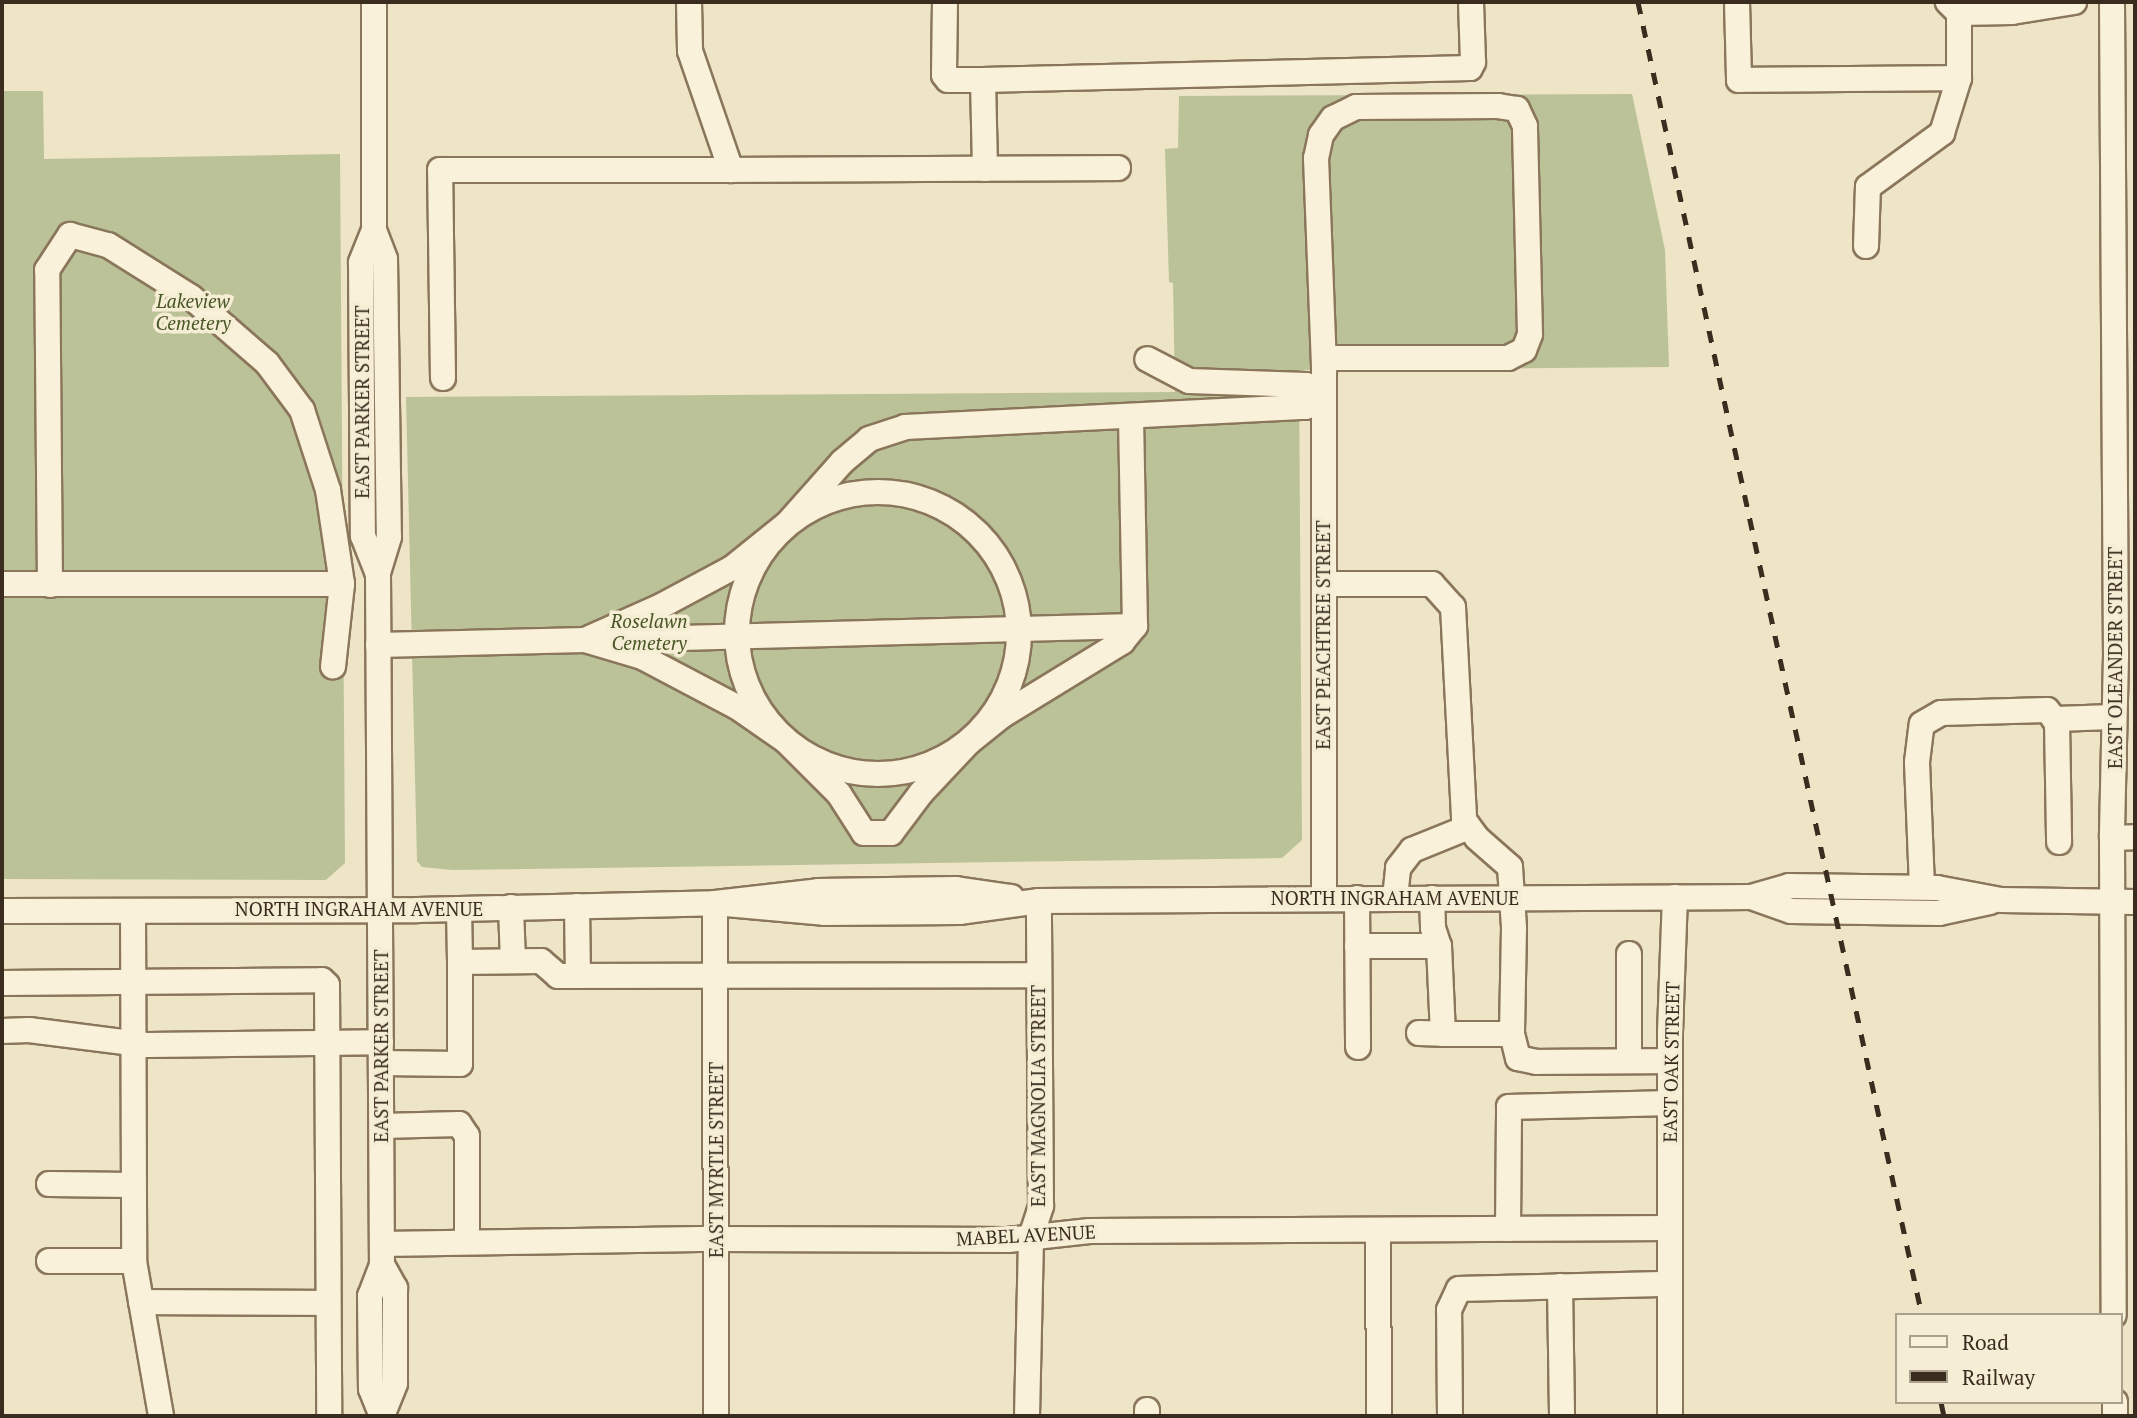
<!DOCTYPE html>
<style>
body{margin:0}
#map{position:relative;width:2137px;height:1418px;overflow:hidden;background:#eee4c6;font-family:"PT Serif",serif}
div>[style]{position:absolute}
.cemetery>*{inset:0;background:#bbc298}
.roads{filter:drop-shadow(2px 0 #8a765b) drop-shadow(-2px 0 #8a765b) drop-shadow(0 2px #8a765b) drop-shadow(0 -2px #8a765b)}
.minor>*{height:24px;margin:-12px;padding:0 12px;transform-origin:12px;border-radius:12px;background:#f9f1d9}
.minor>.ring{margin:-12px;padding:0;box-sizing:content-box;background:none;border:24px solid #f9f1d9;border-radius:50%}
.rail>*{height:5px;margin-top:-2.5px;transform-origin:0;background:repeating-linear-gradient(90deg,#3a2d1f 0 12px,transparent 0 24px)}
span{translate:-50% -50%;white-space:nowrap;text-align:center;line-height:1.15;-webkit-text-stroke:7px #f6edd5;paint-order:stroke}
.park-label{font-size:19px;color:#495626;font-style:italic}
.street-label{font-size:19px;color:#3a2d1f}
.frame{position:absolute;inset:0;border:4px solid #3a2d1f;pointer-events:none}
.legend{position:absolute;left:1895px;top:1313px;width:228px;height:91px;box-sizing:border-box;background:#f6edd5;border:2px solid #aba08c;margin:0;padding:9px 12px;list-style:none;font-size:21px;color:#3a2d1f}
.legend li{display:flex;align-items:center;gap:14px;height:35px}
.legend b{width:35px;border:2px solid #aba08c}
</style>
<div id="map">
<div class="cemetery">
<i style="clip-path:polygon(2px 91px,43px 91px,44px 159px,340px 154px,345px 863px,326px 880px,2px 879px)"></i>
<i style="clip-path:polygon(1632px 94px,1665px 250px,1669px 367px,1299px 370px,1302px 840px,1282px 858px,452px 870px,422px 867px,417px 861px,406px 397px,1175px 392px,1173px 283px,1169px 282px,1165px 149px,1178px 148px,1179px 96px)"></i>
</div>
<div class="roads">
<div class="minor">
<i style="left:374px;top:2px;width:228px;rotate:90deg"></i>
<i style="left:374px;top:230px;width:35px;rotate:112deg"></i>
<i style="left:361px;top:263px;width:273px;rotate:89.6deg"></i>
<i style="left:363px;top:536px;width:41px;rotate:68.5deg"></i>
<i style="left:689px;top:2px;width:49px;rotate:88.8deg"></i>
<i style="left:690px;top:51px;width:126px;rotate:71deg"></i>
<i style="left:731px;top:170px;width:387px;rotate:-0.3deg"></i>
<i style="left:945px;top:2px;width:73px;rotate:90.8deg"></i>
<i style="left:944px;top:75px;width:6px;rotate:51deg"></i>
<i style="left:948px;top:80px;width:35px"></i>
<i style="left:983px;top:80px;width:487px;rotate:-1.4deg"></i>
<i style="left:1470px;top:68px;width:7px;rotate:-63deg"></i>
<i style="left:1473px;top:62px;width:60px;rotate:-91.9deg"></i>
<i style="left:1737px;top:2px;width:78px;rotate:88.5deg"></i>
<i style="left:1739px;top:80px;width:220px;rotate:-0.5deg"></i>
<i style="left:1959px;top:78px;width:65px;rotate:-90deg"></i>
<i style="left:1959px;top:13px;width:16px;rotate:-135deg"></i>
<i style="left:2112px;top:2px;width:654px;rotate:89.65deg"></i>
<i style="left:2116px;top:656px;width:182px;rotate:91.3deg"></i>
<i style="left:2112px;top:838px;width:477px;rotate:89.8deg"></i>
<i style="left:1959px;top:13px;width:53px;rotate:-1.1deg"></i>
<i style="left:2012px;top:12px;width:63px;rotate:-9.2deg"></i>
<i style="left:983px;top:80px;width:89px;rotate:88.7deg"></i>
<i style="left:374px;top:230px;width:31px;rotate:69deg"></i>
<i style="left:385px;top:259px;width:278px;rotate:89.2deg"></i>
<i style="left:389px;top:537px;width:39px;rotate:107deg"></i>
<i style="left:378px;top:574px;width:691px;rotate:89.67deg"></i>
<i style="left:382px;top:1265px;width:33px;rotate:111deg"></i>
<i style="left:370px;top:1296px;width:93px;rotate:89.4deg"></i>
<i style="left:371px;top:1389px;width:29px;rotate:68deg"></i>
<i style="left:1866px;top:246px;width:59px;rotate:-88.1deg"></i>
<i style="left:1868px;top:187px;width:92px;rotate:-36.1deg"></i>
<i style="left:1942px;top:133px;width:58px;rotate:-72.8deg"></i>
<i style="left:1324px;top:358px;width:184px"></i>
<i style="left:1508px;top:358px;width:18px;rotate:-27deg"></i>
<i style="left:1524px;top:350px;width:17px;rotate:-69deg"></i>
<i style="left:1530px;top:334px;width:208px;rotate:-91.4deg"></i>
<i style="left:1525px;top:126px;width:19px;rotate:-115deg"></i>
<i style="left:1517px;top:109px;width:19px;rotate:-171deg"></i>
<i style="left:1498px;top:106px;width:142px;rotate:179.6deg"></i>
<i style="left:1356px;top:107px;width:25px;rotate:154deg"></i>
<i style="left:1333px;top:118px;width:21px;rotate:125deg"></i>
<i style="left:1321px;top:135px;width:24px;rotate:102deg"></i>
<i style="left:1316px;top:158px;width:213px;rotate:87.8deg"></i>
<i style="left:1324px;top:371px;width:528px;rotate:90deg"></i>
<i style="left:443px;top:378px;width:208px;rotate:-90.8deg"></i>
<i style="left:440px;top:170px;width:291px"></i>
<i class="ring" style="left:737px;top:492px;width:258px;height:258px"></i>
<i style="left:2px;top:584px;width:340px"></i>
<i style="left:1324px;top:584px;width:108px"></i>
<i style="left:1432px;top:584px;width:31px;rotate:48deg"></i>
<i style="left:1453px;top:607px;width:213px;rotate:87deg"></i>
<i style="left:1464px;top:820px;width:22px;rotate:54deg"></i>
<i style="left:1477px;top:838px;width:44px;rotate:41.3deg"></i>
<i style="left:1510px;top:867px;width:61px;rotate:86.2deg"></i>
<i style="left:1514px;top:928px;width:106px;rotate:91.1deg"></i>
<i style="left:1512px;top:1034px;width:69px;rotate:180deg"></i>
<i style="left:1443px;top:1034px;width:88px;rotate:-92.6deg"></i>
<i style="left:1439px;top:946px;width:82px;rotate:180deg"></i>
<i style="left:50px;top:585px;width:315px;rotate:-90.5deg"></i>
<i style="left:47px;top:270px;width:42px;rotate:-56.7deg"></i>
<i style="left:70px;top:235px;width:39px;rotate:15deg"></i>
<i style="left:108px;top:245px;width:98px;rotate:32.1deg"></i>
<i style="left:191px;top:297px;width:101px;rotate:41deg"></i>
<i style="left:267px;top:363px;width:59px;rotate:53.3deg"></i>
<i style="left:302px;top:410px;width:84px;rotate:72deg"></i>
<i style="left:328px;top:490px;width:95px;rotate:81.5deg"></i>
<i style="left:342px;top:584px;width:83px;rotate:96.2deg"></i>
<i style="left:585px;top:640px;width:59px;rotate:16.6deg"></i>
<i style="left:642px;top:657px;width:107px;rotate:27.8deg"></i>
<i style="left:737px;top:707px;width:60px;rotate:34.8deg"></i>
<i style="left:786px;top:741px;width:75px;rotate:45deg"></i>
<i style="left:839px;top:794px;width:46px;rotate:57.3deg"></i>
<i style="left:864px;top:833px;width:27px"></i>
<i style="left:891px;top:833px;width:50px;rotate:-53.1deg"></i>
<i style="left:921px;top:793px;width:70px;rotate:-46.7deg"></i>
<i style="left:969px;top:742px;width:43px;rotate:-38.5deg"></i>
<i style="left:1003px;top:715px;width:140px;rotate:-31.5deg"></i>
<i style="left:1122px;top:642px;width:21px;rotate:-51deg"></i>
<i style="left:1135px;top:626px;width:210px;rotate:-91.1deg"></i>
<i style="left:606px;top:640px;width:529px;rotate:-1.52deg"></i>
<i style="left:378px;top:645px;width:207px;rotate:-1.4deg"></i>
<i style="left:585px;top:640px;width:83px;rotate:-24.1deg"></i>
<i style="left:661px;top:606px;width:81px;rotate:-28.2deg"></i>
<i style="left:732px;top:568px;width:70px;rotate:-38.7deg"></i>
<i style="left:787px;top:524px;width:83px;rotate:-48.4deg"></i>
<i style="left:842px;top:462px;width:35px;rotate:-40deg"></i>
<i style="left:869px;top:439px;width:38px;rotate:-18deg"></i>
<i style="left:905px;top:427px;width:401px;rotate:-2.9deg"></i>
<i style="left:1306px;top:407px;width:20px;rotate:-27deg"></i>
<i style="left:1324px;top:398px;width:22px;rotate:-144deg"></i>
<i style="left:1306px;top:385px;width:117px;rotate:-178deg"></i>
<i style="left:1189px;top:381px;width:47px;rotate:-152.4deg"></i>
<i style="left:2054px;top:719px;width:60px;rotate:-1.9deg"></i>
<i style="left:2112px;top:838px;width:23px;rotate:-2deg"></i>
<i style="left:1922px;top:887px;width:125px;rotate:-92.3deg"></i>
<i style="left:1917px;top:762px;width:38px;rotate:-83deg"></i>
<i style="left:1922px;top:724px;width:22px;rotate:-30deg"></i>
<i style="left:1941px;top:713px;width:106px;rotate:-1.6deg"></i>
<i style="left:2047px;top:710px;width:16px;rotate:50deg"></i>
<i style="left:2057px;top:722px;width:120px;rotate:89deg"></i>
<i style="left:1751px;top:897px;width:42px;rotate:19.3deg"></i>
<i style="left:1791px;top:911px;width:148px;rotate:0.8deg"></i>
<i style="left:1939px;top:913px;width:52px;rotate:-12.2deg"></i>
<i style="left:1357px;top:898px;width:149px;rotate:89.6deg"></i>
<i style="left:1395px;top:898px;width:30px;rotate:-84deg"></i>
<i style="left:1398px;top:868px;width:23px;rotate:-52deg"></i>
<i style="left:1412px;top:850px;width:61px;rotate:-22deg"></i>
<i style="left:1432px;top:898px;width:30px;rotate:88deg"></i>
<i style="left:1433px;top:928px;width:19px;rotate:72deg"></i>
<i style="left:715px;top:903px;width:109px;rotate:5.2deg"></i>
<i style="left:824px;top:913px;width:135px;rotate:-0.4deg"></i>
<i style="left:959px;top:912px;width:81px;rotate:-7.8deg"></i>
<i style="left:1039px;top:901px;width:712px;rotate:-0.32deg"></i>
<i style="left:1751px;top:897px;width:40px;rotate:-16deg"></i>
<i style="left:1789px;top:886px;width:148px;rotate:0.8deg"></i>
<i style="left:1937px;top:888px;width:65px;rotate:10.6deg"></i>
<i style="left:2001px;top:900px;width:134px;rotate:0.9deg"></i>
<i style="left:715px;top:903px;width:513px;rotate:89.89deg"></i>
<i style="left:577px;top:906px;width:70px;rotate:89.2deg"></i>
<i style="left:511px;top:907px;width:54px;rotate:87.9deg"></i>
<i style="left:459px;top:909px;width:53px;rotate:88.9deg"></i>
<i style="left:2px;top:911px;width:415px;rotate:-0.1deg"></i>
<i style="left:417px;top:910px;width:298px;rotate:-1.3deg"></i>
<i style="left:715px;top:903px;width:104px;rotate:-6.6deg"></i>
<i style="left:818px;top:891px;width:138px;rotate:-0.8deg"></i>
<i style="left:956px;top:889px;width:56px;rotate:8.3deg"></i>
<i style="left:133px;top:911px;width:350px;rotate:89.8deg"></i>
<i style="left:134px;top:1261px;width:157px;rotate:80.1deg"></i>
<i style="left:1629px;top:954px;width:107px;rotate:90deg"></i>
<i style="left:2px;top:983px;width:320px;rotate:-0.5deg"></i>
<i style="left:322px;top:980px;width:7px;rotate:45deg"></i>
<i style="left:327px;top:985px;width:431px;rotate:89.7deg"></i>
<i style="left:2px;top:1031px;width:27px;rotate:-2deg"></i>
<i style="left:29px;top:1030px;width:120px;rotate:7.2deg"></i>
<i style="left:148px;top:1045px;width:233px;rotate:-0.7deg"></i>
<i style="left:1419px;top:1033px;width:24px;rotate:2deg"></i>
<i style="left:1512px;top:1034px;width:25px;rotate:76deg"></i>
<i style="left:1518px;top:1058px;width:19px;rotate:12deg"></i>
<i style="left:1537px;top:1062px;width:133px;rotate:-0.4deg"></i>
<i style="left:381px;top:1063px;width:79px;rotate:0.7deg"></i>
<i style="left:460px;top:1064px;width:102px;rotate:-90deg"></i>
<i style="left:460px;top:962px;width:81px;rotate:-0.7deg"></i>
<i style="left:541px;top:961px;width:23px;rotate:41deg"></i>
<i style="left:558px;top:976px;width:481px;rotate:-0.1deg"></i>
<i style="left:382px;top:1126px;width:77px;rotate:-1.5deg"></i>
<i style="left:459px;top:1124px;width:14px;rotate:56deg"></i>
<i style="left:467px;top:1136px;width:106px;rotate:90deg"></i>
<i style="left:49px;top:1184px;width:84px;rotate:0.7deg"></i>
<i style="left:1508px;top:1229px;width:122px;rotate:-89.5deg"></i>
<i style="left:1509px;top:1107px;width:161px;rotate:-1.4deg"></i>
<i style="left:1378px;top:1230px;width:186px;rotate:89.7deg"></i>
<i style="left:382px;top:1244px;width:334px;rotate:-0.9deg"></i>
<i style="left:716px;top:1239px;width:292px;rotate:0.2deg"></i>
<i style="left:1008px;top:1240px;width:82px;rotate:-6.3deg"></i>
<i style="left:1090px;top:1231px;width:580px;rotate:-0.3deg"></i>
<i style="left:49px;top:1261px;width:85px"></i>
<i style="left:1560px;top:1286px;width:130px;rotate:89.1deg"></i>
<i style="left:141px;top:1302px;width:187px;rotate:0.3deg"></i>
<i style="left:2115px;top:1402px;width:14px;rotate:90deg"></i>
<i style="left:1147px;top:1410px;width:6px;rotate:90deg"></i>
<i style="left:382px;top:1416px;width:35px;rotate:-68deg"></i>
<i style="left:395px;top:1383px;width:95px;rotate:-90deg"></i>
<i style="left:395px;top:1288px;width:26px;rotate:-119deg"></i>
<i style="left:1027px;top:1416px;width:179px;rotate:-88.7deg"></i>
<i style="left:1031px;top:1237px;width:33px;rotate:-72deg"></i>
<i style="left:1041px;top:1206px;width:305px;rotate:-90.4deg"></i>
<i style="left:1450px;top:1416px;width:106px;rotate:-90.5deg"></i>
<i style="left:1449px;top:1310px;width:23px;rotate:-65deg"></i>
<i style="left:1459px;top:1289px;width:211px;rotate:-1.4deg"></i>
<i style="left:1670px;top:1416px;width:384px;rotate:-90deg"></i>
<i style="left:1670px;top:1032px;width:135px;rotate:-87.9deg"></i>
</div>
</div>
<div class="rail">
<i style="left:1638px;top:2px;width:1343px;rotate:77.8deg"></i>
<i style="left:1941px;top:1402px;width:14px;rotate:78deg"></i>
</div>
<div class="park-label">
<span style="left:193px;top:312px">Lakeview<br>Cemetery</span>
<span style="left:649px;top:632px">Roselawn<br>Cemetery</span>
</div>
<div class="street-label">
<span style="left:362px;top:402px;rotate:-90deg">EAST PARKER STREET</span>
<span style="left:1323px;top:635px;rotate:-90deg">EAST PEACHTREE STREET</span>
<span style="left:2115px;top:658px;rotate:-90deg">EAST OLEANDER STREET</span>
<span style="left:1395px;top:898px">NORTH INGRAHAM AVENUE</span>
<span style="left:359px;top:909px">NORTH INGRAHAM AVENUE</span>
<span style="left:381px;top:1046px;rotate:-90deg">EAST PARKER STREET</span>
<span style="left:1671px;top:1062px;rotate:-89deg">EAST OAK STREET</span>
<span style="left:1038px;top:1096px;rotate:-90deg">EAST MAGNOLIA STREET</span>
<span style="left:716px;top:1160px;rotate:-90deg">EAST MYRTLE STREET</span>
<span style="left:1026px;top:1235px;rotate:-3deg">MABEL AVENUE</span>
</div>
<div class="frame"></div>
<ul class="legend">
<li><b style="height:9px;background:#f9f1d9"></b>Road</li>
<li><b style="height:9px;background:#3a2d1f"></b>Railway</li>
</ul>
</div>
